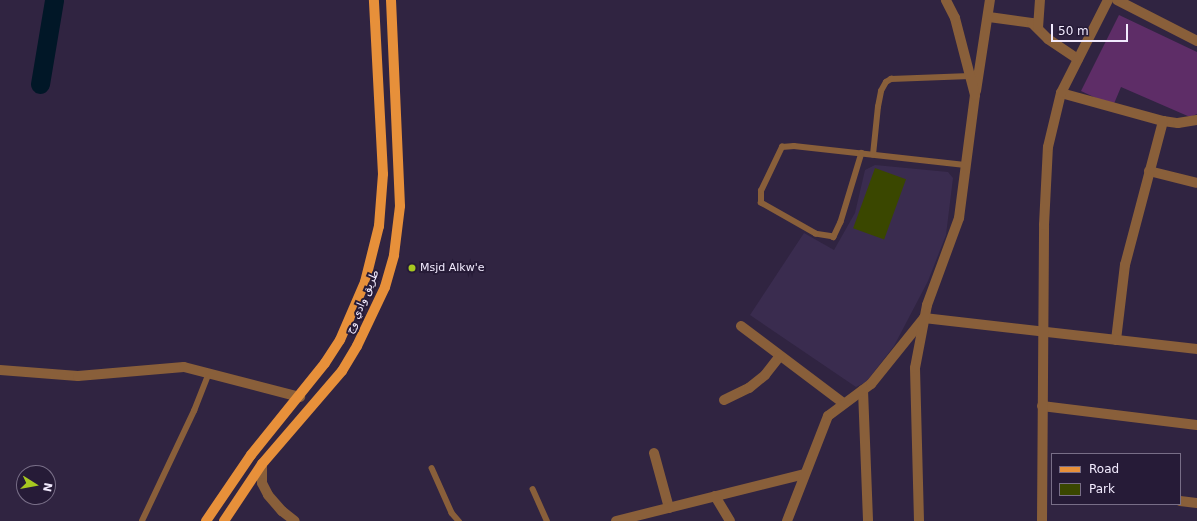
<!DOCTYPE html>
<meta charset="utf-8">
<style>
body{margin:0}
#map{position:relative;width:1197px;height:521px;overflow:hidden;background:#302441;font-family:"DejaVu Sans","Noto Naskh Arabic",sans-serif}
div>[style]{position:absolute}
.built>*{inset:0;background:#3a2c4f}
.green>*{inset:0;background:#3a4700;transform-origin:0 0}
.river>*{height:19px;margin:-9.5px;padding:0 9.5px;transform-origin:9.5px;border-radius:9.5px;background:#011727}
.building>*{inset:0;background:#5e2d67}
.service>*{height:5.5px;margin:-2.75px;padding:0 2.75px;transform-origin:2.75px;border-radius:2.75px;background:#895f3a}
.minor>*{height:10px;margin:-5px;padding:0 5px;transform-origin:5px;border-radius:5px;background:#895f3a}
.tertiary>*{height:10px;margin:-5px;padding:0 5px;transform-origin:5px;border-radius:5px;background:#895f3a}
.primary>*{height:10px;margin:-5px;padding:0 5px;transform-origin:5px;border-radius:5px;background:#e7903a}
.dots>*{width:11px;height:11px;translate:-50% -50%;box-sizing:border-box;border:2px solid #261b37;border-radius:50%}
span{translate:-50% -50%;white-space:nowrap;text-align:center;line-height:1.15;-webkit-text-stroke:4px #261b37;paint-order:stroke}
.poi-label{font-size:11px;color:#f2ebfe}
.left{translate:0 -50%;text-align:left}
.street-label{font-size:11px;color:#f2ebfe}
.legend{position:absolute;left:1051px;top:453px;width:130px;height:52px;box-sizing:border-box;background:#261b37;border:1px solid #786e87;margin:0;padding:5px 7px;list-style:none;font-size:12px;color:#f2ebfe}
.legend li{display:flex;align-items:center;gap:8px;height:20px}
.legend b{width:20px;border:1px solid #786e87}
.north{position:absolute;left:16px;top:465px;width:40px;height:40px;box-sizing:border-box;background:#261b37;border:1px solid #786e87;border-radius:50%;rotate:101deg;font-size:11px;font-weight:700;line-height:16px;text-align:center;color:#f2ebfe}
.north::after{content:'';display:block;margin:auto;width:14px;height:18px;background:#a7c820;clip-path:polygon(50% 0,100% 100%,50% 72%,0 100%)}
.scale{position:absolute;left:1051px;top:24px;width:77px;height:18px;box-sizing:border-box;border:2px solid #f2ebfe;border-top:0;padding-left:5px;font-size:12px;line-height:14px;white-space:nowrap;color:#f2ebfe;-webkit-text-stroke:3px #261b37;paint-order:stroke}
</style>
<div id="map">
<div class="built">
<i style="clip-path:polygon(875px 165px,948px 172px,953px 178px,946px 235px,928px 281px,894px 346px,866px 382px,856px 387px,750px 315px,804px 233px,834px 250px,855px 213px,865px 170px)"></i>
</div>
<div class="green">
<i style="left:875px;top:168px;width:33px;height:64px;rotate:20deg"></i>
</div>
<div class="river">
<i style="left:40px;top:84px;width:85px;rotate:-80.5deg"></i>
</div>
<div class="building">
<i style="clip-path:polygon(1119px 15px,1197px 52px,1197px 114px,1190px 117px,1121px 87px,1113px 106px,1081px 91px)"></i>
</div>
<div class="service">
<i style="left:862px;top:153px;width:72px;rotate:106.9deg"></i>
<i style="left:841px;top:222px;width:17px;rotate:115deg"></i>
<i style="left:834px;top:237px;width:18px;rotate:-171deg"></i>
<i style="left:816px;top:234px;width:63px;rotate:-150.6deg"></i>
<i style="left:761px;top:203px;width:12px;rotate:-90deg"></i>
<i style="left:761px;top:191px;width:49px;rotate:-64.5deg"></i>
<i style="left:782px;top:147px;width:12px;rotate:-5deg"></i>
<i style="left:794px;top:146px;width:172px;rotate:6.3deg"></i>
<i style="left:873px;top:155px;width:48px;rotate:-84.1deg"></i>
<i style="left:878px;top:107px;width:16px;rotate:-79deg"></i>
<i style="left:881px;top:91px;width:10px;rotate:-61deg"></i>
<i style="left:886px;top:82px;width:6px;rotate:-31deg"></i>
<i style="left:891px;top:79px;width:79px;rotate:-2.2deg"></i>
<i style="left:432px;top:468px;width:49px;rotate:66deg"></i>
<i style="left:452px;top:513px;width:11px;rotate:49deg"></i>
<i style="left:533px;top:489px;width:35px;rotate:66deg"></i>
<i style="left:142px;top:521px;width:122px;rotate:-64.7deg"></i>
<i style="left:194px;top:411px;width:41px;rotate:-68.5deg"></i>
</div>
<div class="minor">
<i style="left:1117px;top:0;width:90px;rotate:27.1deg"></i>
<i style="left:989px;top:17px;width:43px;rotate:7.9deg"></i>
<i style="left:1032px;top:23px;width:23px;rotate:45deg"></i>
<i style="left:1048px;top:39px;width:36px;rotate:34deg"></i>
<i style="left:1038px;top:28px;width:28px;rotate:-86deg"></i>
<i style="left:976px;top:91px;width:92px;rotate:-81.3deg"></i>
<i style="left:1061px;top:93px;width:106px;rotate:15.4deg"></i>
<i style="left:1163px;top:121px;width:15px;rotate:8deg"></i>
<i style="left:1178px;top:123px;width:19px;rotate:-9deg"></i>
<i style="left:1149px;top:171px;width:49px;rotate:14deg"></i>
<i style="left:741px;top:326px;width:128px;rotate:37deg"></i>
<i style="left:1116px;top:340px;width:76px;rotate:-83.2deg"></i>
<i style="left:1125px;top:265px;width:149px;rotate:-75.2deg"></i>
<i style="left:0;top:370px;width:78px;rotate:4.4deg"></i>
<i style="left:78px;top:376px;width:106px;rotate:-4.9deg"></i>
<i style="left:184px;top:367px;width:120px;rotate:14.5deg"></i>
<i style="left:863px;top:390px;width:131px;rotate:87.8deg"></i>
<i style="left:724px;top:400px;width:28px;rotate:-26deg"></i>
<i style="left:749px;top:388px;width:21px;rotate:-39deg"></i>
<i style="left:765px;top:375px;width:24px;rotate:-52deg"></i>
<i style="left:1042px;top:406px;width:156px;rotate:7deg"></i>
<i style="left:654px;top:453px;width:57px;rotate:74.7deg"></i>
<i style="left:715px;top:496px;width:29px;rotate:59deg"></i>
<i style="left:1180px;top:501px;width:17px;rotate:7deg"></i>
<i style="left:616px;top:521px;width:194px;rotate:-14deg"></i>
<i style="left:787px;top:521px;width:113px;rotate:-68.7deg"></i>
<i style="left:828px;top:416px;width:54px;rotate:-36.7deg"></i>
<i style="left:871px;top:384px;width:85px;rotate:-51.2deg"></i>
<i style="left:924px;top:318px;width:275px;rotate:6.5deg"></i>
<i style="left:919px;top:521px;width:153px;rotate:-91.5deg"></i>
<i style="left:915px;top:368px;width:64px;rotate:-79.2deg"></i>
<i style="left:927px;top:305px;width:93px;rotate:-69.8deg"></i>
<i style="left:959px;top:218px;width:124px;rotate:-82.6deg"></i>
<i style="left:975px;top:95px;width:80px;rotate:-104.6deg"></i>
<i style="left:955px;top:18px;width:20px;rotate:-117deg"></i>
<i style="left:1042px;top:521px;width:296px;rotate:-89.6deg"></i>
<i style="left:1044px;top:225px;width:78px;rotate:-87.1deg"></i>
<i style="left:1048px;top:147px;width:56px;rotate:-76.5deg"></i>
<i style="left:1061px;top:93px;width:104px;rotate:-63.2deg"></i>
</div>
<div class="tertiary">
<i style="left:262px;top:464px;width:19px;rotate:90deg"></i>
<i style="left:262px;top:483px;width:13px;rotate:63deg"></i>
<i style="left:268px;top:495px;width:21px;rotate:49deg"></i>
<i style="left:282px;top:511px;width:16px;rotate:38deg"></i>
</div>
<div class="primary">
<i style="left:206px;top:521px;width:80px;rotate:-55.7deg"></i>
<i style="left:251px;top:455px;width:118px;rotate:-51.2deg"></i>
<i style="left:325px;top:363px;width:27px;rotate:-57deg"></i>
<i style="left:340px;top:340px;width:63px;rotate:-66.7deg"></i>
<i style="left:365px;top:282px;width:58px;rotate:-76deg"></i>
<i style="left:379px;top:226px;width:52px;rotate:-85.6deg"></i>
<i style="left:383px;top:174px;width:174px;rotate:-93deg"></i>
<i style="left:224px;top:521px;width:69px;rotate:-56.3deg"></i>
<i style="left:262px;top:464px;width:123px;rotate:-49.3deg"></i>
<i style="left:342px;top:371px;width:29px;rotate:-59deg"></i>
<i style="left:357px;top:346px;width:65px;rotate:-64.6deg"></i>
<i style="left:385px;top:287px;width:33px;rotate:-74deg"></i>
<i style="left:394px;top:255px;width:49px;rotate:-83deg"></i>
<i style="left:400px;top:206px;width:206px;rotate:-92.5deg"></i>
</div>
<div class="dots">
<i style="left:412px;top:268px;background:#a7c820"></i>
</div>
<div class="poi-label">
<span class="left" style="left:420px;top:268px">Msjd Alkw'e</span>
</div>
<div class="street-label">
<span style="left:363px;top:302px;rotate:-67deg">طريق وادي وج</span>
</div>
<ul class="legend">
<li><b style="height:5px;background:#e7903a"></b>Road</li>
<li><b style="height:11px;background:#3a4700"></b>Park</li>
</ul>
<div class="north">N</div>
<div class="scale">50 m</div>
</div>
